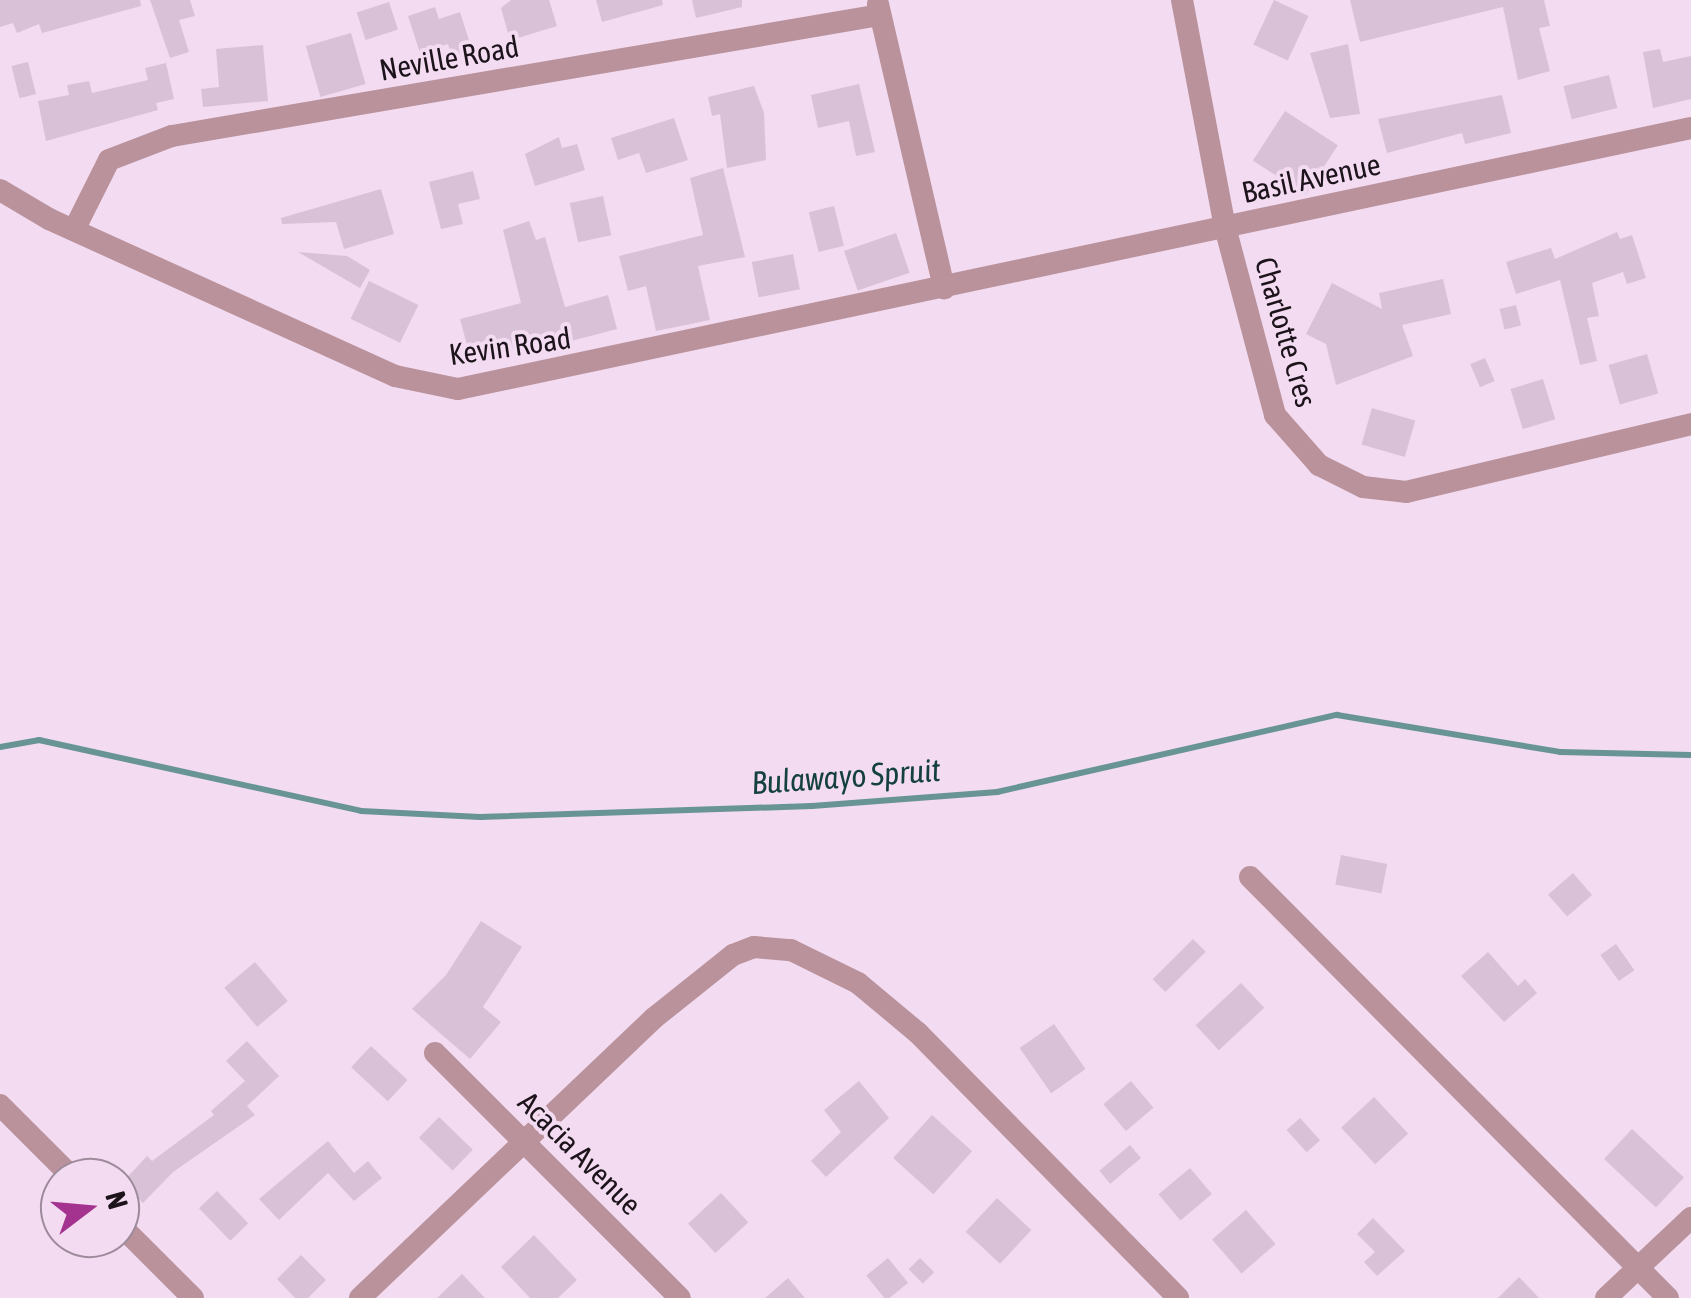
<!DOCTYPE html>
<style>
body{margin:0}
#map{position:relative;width:1691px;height:1298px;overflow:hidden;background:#f3dbf1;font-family:"Asap Condensed",sans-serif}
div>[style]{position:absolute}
.stream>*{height:6px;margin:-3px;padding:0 3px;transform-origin:3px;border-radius:3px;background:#689495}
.building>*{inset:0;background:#d9c2d7;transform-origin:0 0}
.minor>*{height:22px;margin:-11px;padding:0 11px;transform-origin:11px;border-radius:11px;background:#b9929b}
span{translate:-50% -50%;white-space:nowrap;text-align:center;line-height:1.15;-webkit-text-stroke:8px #f3dbf1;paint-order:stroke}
.street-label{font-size:30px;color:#1c131b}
.water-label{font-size:32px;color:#154041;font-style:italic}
.north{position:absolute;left:40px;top:1158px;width:100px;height:100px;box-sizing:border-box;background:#f3dbf1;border:2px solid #9d8b9b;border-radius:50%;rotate:74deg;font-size:28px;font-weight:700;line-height:40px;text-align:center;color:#1c131b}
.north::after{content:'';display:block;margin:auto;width:35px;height:45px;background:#a4338f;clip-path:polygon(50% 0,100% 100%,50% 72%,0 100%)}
</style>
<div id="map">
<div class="stream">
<i style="left:0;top:747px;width:40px;rotate:-10deg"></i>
<i style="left:39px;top:740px;width:330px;rotate:12.4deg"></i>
<i style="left:361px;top:811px;width:119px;rotate:2.9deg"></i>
<i style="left:480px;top:817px;width:332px;rotate:-1.9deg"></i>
<i style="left:812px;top:806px;width:186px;rotate:-4.3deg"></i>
<i style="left:997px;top:792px;width:349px;rotate:-12.8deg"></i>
<i style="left:1337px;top:715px;width:226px;rotate:9.4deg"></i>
<i style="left:1560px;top:752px;width:131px;rotate:1.3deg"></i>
</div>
<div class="building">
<i style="clip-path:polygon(0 0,140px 0,141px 6px,42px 33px,39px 24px,17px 33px,13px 23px,0 27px)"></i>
<i style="clip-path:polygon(150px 0,190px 0,195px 16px,179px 20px,189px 52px,170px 58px)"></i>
<i style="clip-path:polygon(511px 0,549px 0,557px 26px,518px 38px,516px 30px,508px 33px,501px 8px)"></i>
<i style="clip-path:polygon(596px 0,662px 0,663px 5px,602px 22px)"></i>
<i style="clip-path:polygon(692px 0,742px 0,742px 7px,696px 18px)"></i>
<i style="left:1274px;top:0;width:38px;height:49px;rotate:25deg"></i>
<i style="clip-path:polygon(1350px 0,1544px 0,1550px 26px,1539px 28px,1550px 71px,1518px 80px,1503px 7px,1360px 42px)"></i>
<i style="left:389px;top:2px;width:29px;height:34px;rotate:72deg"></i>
<i style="clip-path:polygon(435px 7px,439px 19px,460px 12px,473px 53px,453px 59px,448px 44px,420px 53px,408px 16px)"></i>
<i style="left:351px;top:33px;width:53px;height:47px;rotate:74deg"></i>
<i style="clip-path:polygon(1348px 44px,1360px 114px,1330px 118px,1310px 53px)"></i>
<i style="clip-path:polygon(263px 45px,268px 101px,203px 107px,201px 89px,219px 87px,216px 49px)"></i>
<i style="clip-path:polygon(1660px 49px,1663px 62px,1691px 56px,1691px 99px,1653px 108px,1643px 52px)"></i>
<i style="left:28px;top:62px;width:33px;height:17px;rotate:76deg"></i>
<i style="clip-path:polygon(166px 63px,174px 99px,156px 103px,158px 110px,46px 141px,38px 101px,69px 95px,67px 85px,89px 81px,92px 93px,148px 80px,145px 68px)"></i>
<i style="left:1609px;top:75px;width:34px;height:47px;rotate:76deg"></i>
<i style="clip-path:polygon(859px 84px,875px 152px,856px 156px,849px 121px,818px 128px,811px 95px)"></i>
<i style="clip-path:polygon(754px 86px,764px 113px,766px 160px,727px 168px,720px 114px,712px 116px,708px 97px)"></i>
<i style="clip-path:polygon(1502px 95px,1511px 133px,1465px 144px,1462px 133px,1387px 153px,1378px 119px)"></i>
<i style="left:1285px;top:111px;width:63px;height:59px;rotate:33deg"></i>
<i style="clip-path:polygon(674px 118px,688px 160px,646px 173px,639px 153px,618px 160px,611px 138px)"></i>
<i style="clip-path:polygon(559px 137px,562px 148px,577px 144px,585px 170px,535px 186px,525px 154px)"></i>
<i style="clip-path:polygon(723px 168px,745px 257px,698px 266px,710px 320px,656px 331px,646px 286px,628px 291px,619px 256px,703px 235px,690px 178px)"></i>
<i style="clip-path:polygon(473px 171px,480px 199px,458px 204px,463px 224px,441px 229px,429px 182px)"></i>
<i style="clip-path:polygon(381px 189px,394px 234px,344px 249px,336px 222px,282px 224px,281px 218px)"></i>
<i style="left:603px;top:196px;width:40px;height:34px;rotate:78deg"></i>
<i style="left:834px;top:206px;width:41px;height:26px;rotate:76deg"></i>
<i style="clip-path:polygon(529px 221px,536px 240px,545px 237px,565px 307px,608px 295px,617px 329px,571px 341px,569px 333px,471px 360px,460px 319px,521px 303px,503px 230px)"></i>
<i style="clip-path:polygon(1617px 232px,1620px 239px,1632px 235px,1646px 278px,1627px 284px,1623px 272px,1592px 283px,1599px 316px,1587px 318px,1597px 361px,1580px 365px,1560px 280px,1516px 294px,1506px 262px,1551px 248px,1555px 259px)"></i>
<i style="left:896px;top:233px;width:42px;height:55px;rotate:71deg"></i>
<i style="clip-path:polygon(298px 252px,347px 256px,370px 270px,360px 288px)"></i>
<i style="left:793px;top:254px;width:36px;height:42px;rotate:79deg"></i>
<i style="clip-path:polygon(1443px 279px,1451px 314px,1402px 325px,1413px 356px,1336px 385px,1326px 344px,1306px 334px,1332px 283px,1382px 309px,1379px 293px)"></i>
<i style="left:369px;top:281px;width:55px;height:42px;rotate:26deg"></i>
<i style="left:1516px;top:305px;width:21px;height:17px;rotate:76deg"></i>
<i style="left:1647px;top:354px;width:41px;height:40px;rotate:74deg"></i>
<i style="left:1485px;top:358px;width:25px;height:16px;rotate:67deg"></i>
<i style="left:1543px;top:379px;width:42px;height:34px;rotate:73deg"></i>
<i style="left:1372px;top:408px;width:45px;height:38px;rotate:16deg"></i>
<i style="left:1341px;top:855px;width:47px;height:30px;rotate:11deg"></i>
<i style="left:1573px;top:873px;width:29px;height:33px;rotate:49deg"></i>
<i style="clip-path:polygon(481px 921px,522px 947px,483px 1007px,501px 1022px,470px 1059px,412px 1009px,446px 975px)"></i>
<i style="left:1193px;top:939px;width:18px;height:57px;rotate:45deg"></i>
<i style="left:1616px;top:944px;width:32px;height:19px;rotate:55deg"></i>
<i style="clip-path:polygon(1488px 952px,1518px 986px,1525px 979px,1537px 993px,1504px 1022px,1461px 976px)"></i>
<i style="left:255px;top:962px;width:51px;height:40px;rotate:50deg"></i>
<i style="left:1241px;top:983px;width:34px;height:62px;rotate:47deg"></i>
<i style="left:1054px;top:1024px;width:55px;height:42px;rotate:55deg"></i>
<i style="clip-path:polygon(247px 1041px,279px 1076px,247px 1106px,255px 1115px,173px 1172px,143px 1203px,122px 1183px,147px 1156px,152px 1161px,214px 1115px,211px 1111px,245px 1081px,226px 1061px)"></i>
<i style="left:371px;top:1046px;width:50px;height:29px;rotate:43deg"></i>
<i style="clip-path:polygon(859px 1081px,889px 1118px,826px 1177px,811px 1161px,841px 1132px,824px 1110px)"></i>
<i style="left:1131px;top:1081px;width:35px;height:36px;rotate:50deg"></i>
<i style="left:1374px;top:1097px;width:50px;height:45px;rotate:47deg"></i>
<i style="left:932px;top:1115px;width:54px;height:58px;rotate:42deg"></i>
<i style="left:439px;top:1117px;width:47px;height:29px;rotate:44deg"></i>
<i style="left:1300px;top:1118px;width:30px;height:18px;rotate:48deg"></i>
<i style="left:1632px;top:1129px;width:71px;height:41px;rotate:43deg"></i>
<i style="clip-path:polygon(328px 1141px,354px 1173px,368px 1161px,382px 1178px,354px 1201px,328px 1173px,279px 1220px,259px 1199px)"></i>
<i style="left:1130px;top:1145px;width:17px;height:40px;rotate:50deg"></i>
<i style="left:1190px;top:1168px;width:34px;height:41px;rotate:50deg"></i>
<i style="left:217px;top:1191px;width:45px;height:25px;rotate:46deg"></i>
<i style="left:721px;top:1193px;width:40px;height:45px;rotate:47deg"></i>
<i style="left:997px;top:1198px;width:47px;height:46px;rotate:43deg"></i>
<i style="left:1246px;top:1210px;width:45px;height:45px;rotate:49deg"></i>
<i style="clip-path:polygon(1373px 1218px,1405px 1251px,1377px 1276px,1364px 1262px,1375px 1252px,1357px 1234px)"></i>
<i style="clip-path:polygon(534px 1235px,577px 1280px,558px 1298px,530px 1298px,501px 1267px)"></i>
<i style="clip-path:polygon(301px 1255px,326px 1280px,308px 1298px,295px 1298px,277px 1279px)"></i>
<i style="left:888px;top:1258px;width:32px;height:28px;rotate:51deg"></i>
<i style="left:920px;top:1258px;width:20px;height:16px;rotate:45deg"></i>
<i style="clip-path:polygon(462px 1274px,485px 1298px,437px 1298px)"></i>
<i style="clip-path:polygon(1519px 1277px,1539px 1298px,1498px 1298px)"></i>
<i style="clip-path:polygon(788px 1278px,805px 1298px,765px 1298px)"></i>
</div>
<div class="minor">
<i style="left:1182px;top:0;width:231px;rotate:79.3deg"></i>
<i style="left:1225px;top:227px;width:195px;rotate:75.1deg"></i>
<i style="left:1275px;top:415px;width:67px;rotate:48.7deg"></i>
<i style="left:1319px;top:465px;width:49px;rotate:26.6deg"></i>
<i style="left:1363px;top:487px;width:43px;rotate:6.6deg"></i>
<i style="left:1406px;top:492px;width:293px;rotate:-13.4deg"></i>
<i style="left:878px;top:4px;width:292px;rotate:76.9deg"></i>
<i style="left:0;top:190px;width:57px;rotate:30.6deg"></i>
<i style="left:49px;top:219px;width:380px;rotate:24.4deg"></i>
<i style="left:395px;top:376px;width:64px;rotate:11.7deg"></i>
<i style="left:458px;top:389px;width:1260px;rotate:-11.95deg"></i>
<i style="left:74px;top:230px;width:78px;rotate:-63.4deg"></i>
<i style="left:109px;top:160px;width:67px;rotate:-20.9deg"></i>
<i style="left:172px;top:136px;width:718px;rotate:-9.7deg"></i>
<i style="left:1250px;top:877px;width:593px;rotate:45.2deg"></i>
<i style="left:435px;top:1053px;width:346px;rotate:45deg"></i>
<i style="left:0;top:1105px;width:103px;rotate:45deg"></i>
<i style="left:120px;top:1225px;width:103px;rotate:45deg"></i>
<i style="left:360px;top:1298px;width:406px;rotate:-43.6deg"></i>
<i style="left:654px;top:1018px;width:101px;rotate:-38.6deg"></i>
<i style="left:733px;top:955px;width:22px;rotate:-21deg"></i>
<i style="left:754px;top:947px;width:37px;rotate:5deg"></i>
<i style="left:791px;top:950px;width:75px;rotate:26.2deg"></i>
<i style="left:858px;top:983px;width:78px;rotate:39.8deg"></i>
<i style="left:918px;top:1033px;width:371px;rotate:45.5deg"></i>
<i style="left:1606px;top:1298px;width:117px;rotate:-43.3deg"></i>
</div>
<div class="street-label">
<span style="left:449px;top:58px;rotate:-10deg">Neville Road</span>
<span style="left:1311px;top:178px;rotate:-12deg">Basil Avenue</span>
<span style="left:1286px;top:332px;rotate:74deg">Charlotte Cres</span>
<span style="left:510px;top:346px;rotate:-8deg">Kevin Road</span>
<span style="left:580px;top:1153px;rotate:45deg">Acacia Avenue</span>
</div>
<div class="water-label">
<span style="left:846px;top:777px;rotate:-4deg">Bulawayo Spruit</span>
</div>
<div class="north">N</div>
</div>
